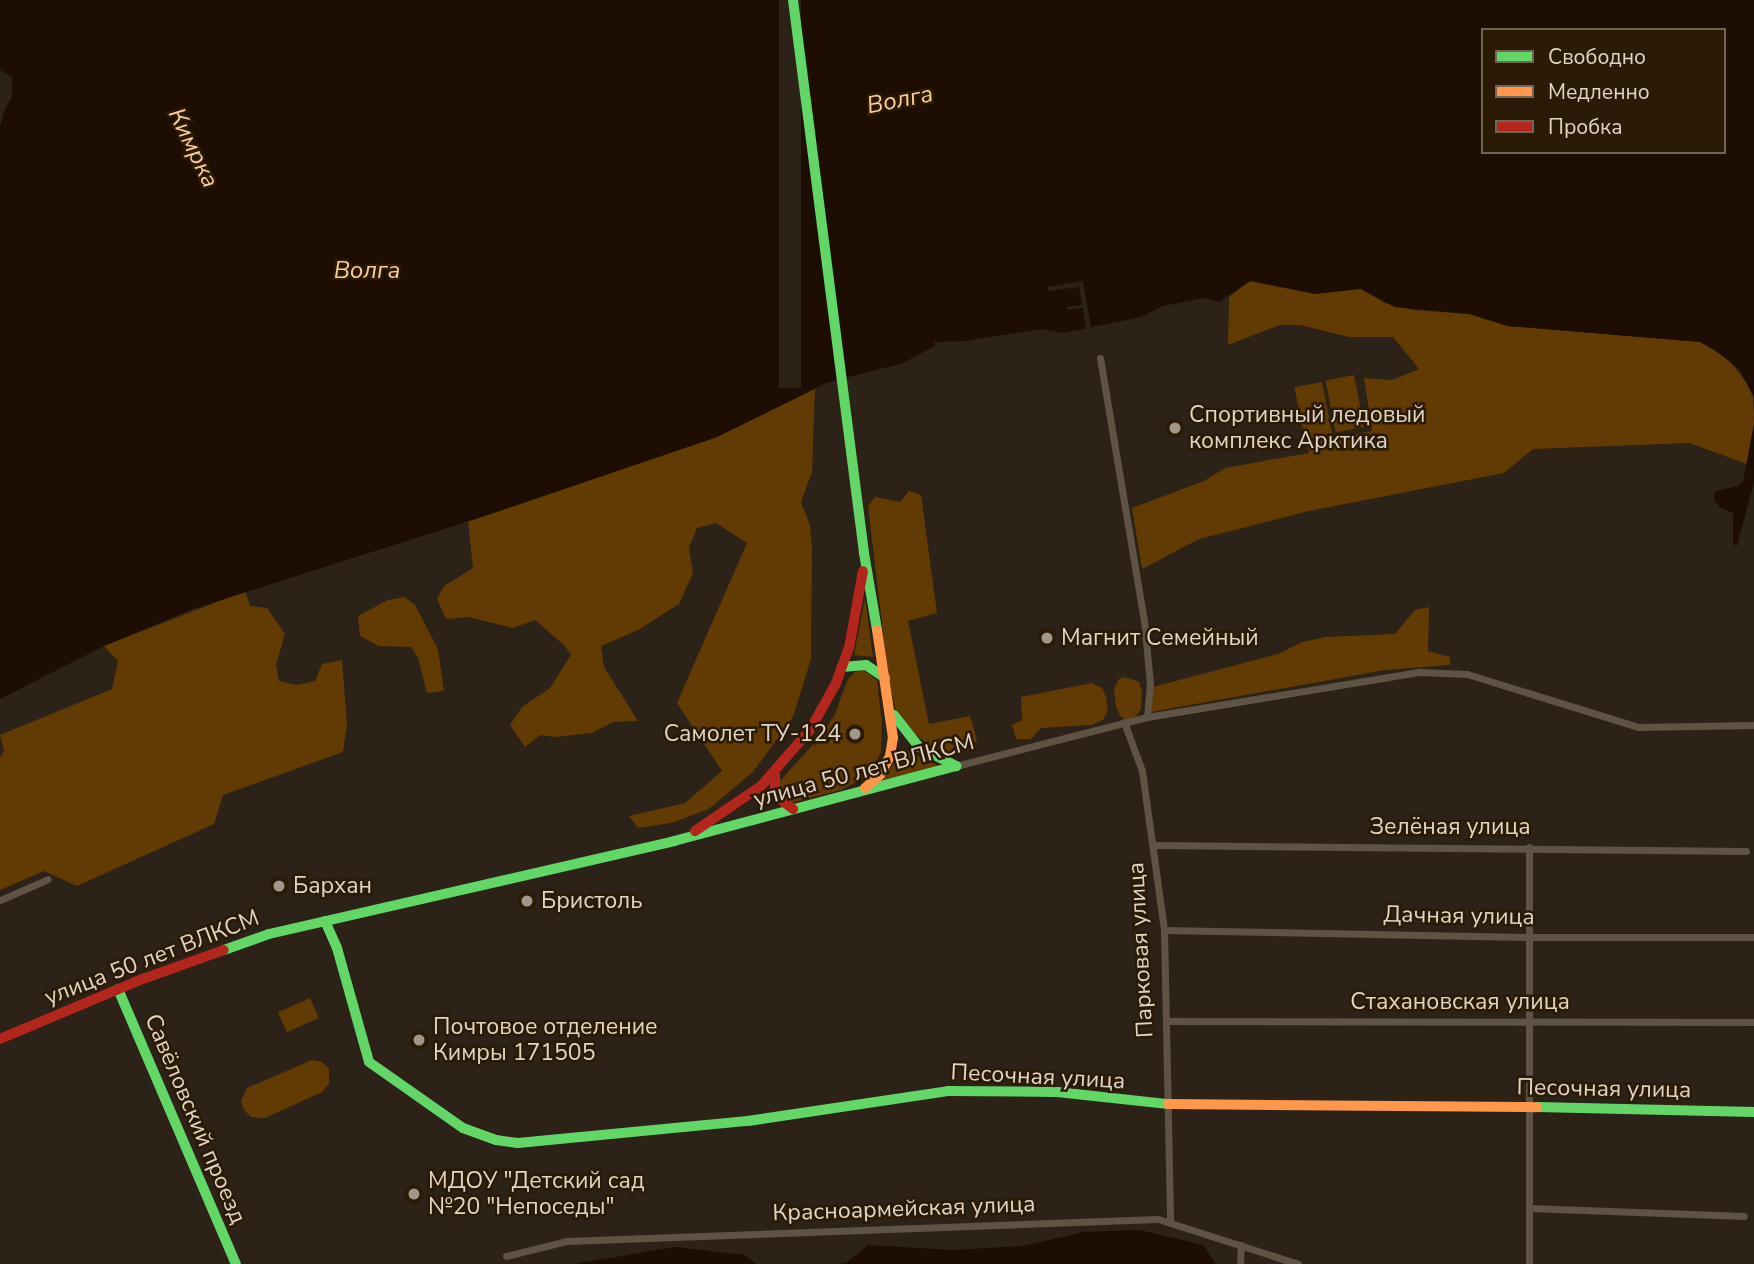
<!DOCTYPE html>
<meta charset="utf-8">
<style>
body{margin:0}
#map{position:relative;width:1754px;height:1264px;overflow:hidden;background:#2c2217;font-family:"Nunito Sans",sans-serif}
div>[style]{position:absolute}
.green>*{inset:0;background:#613b03;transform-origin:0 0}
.water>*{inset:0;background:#1d0d02}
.pier>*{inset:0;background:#2c2217;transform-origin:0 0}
.street>*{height:7px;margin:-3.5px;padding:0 3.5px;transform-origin:3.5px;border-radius:3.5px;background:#5f5345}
.fast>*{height:10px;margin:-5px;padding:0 5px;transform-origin:5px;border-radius:5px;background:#63d668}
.slow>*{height:10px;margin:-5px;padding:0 5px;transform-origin:5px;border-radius:5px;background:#ff974d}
.jam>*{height:10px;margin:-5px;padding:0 5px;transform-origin:5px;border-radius:5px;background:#b3261e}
.dots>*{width:19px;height:19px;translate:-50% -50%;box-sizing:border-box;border:4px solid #2b1a05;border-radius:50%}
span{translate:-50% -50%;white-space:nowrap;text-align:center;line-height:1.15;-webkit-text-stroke:5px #2b1a05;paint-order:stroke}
.poi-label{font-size:23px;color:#e0d4c7}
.left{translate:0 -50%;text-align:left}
.right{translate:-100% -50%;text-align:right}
.street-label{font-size:23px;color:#e0d4c7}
.water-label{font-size:24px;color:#f9cc9c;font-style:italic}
.legend{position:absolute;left:1481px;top:28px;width:245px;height:126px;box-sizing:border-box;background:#2b1a05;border:2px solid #736453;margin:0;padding:9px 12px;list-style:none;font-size:21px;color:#e0d4c7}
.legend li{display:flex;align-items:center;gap:14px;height:35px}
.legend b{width:35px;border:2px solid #736453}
</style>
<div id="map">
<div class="green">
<i style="clip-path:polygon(1250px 281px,1361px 289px,1385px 303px,1413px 310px,1469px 314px,1508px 326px,1700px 342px,1728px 359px,1753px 391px,1754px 424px,1747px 464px,1689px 443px,1533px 449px,1504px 473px,1309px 511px,1199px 539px,1142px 569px,1132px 508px,1204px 481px,1225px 468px,1309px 453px,1307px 443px,1372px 431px,1364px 378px,1392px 380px,1419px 369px,1393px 337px,1349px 337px,1300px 325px,1280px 325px,1228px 345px,1229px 297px)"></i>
<i style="left:1354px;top:375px;width:53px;height:29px;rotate:79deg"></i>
<i style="left:1322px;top:382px;width:53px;height:28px;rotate:79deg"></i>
<i style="clip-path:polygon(815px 389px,812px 472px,801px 502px,810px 525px,812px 549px,811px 659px,793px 717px,753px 772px,709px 809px,671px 823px,638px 828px,629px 816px,685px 803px,722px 771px,677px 703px,747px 543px,716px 523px,697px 528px,689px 548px,693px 573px,679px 604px,638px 630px,601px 646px,604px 667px,638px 721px,613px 722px,592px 733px,556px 737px,540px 735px,525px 747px,510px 725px,522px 707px,550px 688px,571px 655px,565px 646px,535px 620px,513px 628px,468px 617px,446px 619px,437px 599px,444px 586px,473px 568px,468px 521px,717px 437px)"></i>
<i style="clip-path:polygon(909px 491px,921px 495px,937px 613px,908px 621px,929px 724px,970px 716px,977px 740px,970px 749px,947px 754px,934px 749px,915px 734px,895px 708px,889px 681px,868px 506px,875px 497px,900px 502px)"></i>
<i style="clip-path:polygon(245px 591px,250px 606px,267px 608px,285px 634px,276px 665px,279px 681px,297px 685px,315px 681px,322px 664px,342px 660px,347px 724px,343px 752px,223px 795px,214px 824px,77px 886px,44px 871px,0 890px,0 758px,4px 751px,0 735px,112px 689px,118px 661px,104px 646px)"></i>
<i style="clip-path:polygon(404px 597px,415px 605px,438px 649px,444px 691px,427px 693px,418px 658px,411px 647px,379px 646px,360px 636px,358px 616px,388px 600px)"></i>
<i style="clip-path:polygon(865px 598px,873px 657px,854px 655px)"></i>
<i style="clip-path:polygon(1429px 607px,1428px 651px,1450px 657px,1450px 665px,1385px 670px,1151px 712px,1153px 687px,1278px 654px,1302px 642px,1326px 637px,1395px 634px,1415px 610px)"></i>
<i style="clip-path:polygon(863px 670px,877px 680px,882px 723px,881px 752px,873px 769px,862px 779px,841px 790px,791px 803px,783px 798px,778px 790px,780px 781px,819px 738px,834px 716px,848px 679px,855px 672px)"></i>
<i style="clip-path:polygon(1125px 677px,1139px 682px,1142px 692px,1141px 709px,1136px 716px,1127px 720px,1120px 716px,1116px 707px,1114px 689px,1119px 679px)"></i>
<i style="clip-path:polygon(1092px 683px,1102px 688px,1106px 696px,1108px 711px,1103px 720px,1092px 725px,1041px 728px,1031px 739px,1016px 739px,1012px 725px,1022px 720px,1021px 697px)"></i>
<i style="clip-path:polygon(903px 748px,938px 766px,883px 781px)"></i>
<i style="left:310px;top:998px;width:22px;height:35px;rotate:66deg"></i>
<i style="clip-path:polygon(312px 1060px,322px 1062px,329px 1069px,329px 1084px,322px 1092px,265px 1118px,251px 1117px,244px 1110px,241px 1101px,247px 1088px)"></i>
</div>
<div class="water">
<i style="clip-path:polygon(evenodd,0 0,1754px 0,1754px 398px,1740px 370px,1714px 349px,1700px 342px,1508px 326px,1469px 314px,1395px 307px,1361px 289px,1315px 294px,1250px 281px,1219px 302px,1203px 298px,1163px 306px,1141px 317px,1063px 333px,1042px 329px,964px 341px,934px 342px,935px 346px,903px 363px,826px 383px,717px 437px,485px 516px,193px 609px,104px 646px,0 699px,0 127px,4px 111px,12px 97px,12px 77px,0 70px,0 0,1483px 30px,1724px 30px,1724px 152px,1483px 152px,1483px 30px)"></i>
<i style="clip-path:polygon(1754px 424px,1754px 482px,1737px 546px,1733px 544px,1733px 513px,1721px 508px,1714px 500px,1714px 495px,1716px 491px,1738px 486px,1743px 482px)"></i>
<i style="clip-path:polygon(1140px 1230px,1203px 1245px,1216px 1264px,835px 1264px,846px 1263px,868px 1245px,953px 1250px,1023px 1246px,1084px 1232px)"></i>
<i style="clip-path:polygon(675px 1247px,745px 1255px,756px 1264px,575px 1264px)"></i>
</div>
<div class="pier">
<i style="left:779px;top:0;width:22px;height:388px"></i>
<i style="clip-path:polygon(1083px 281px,1091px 327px,1086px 328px,1083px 308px,1067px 310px,1067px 307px,1082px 305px,1079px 287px,1048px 291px,1047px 287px)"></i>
</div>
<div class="street">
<i style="left:1100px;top:358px;width:266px;rotate:80.5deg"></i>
<i style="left:1144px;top:620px;width:63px;rotate:84.6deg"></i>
<i style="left:1150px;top:683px;width:34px;rotate:95deg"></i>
<i style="left:1124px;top:722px;width:52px;rotate:69.8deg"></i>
<i style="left:1142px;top:771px;width:161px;rotate:82.1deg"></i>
<i style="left:1164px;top:930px;width:292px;rotate:88.8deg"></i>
<i style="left:956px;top:766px;width:197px;rotate:-14.4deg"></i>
<i style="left:1147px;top:717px;width:277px;rotate:-9.4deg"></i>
<i style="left:1420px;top:672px;width:47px;rotate:2.4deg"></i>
<i style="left:1467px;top:674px;width:179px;rotate:17.2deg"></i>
<i style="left:1638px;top:727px;width:116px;rotate:-1deg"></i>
<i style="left:1154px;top:845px;width:592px;rotate:0.58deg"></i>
<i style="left:1529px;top:847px;width:417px;rotate:90deg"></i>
<i style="left:0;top:900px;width:52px;rotate:-23.6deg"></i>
<i style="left:1164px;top:930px;width:365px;rotate:1.1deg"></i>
<i style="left:1529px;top:937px;width:225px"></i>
<i style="left:1166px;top:1021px;width:588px;rotate:0.1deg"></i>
<i style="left:1529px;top:1208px;width:215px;rotate:2.1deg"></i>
<i style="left:506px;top:1256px;width:63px;rotate:-13.8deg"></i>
<i style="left:567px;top:1241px;width:591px;rotate:-2.13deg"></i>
<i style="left:1158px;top:1219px;width:147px;rotate:17.8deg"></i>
<i style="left:1240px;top:1264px;width:19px;rotate:-87deg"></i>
</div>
<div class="fast">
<i style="left:793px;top:0;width:558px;rotate:82.68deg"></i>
<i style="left:864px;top:553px;width:78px;rotate:80.4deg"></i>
<i style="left:842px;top:667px;width:24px;rotate:-5deg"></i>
<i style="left:866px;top:665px;width:23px;rotate:34deg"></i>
<i style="left:894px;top:715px;width:41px;rotate:52deg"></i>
<i style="left:919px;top:747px;width:42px;rotate:27.2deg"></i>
<i style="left:325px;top:921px;width:30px;rotate:66deg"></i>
<i style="left:337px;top:948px;width:118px;rotate:74.3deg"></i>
<i style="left:369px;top:1062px;width:115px;rotate:35.1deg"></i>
<i style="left:463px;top:1128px;width:35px;rotate:20deg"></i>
<i style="left:496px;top:1140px;width:22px;rotate:8deg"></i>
<i style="left:518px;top:1143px;width:231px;rotate:-5.5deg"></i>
<i style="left:748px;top:1121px;width:202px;rotate:-8.5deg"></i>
<i style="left:948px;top:1091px;width:109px;rotate:0.5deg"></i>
<i style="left:1057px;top:1092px;width:112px;rotate:6.2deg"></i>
<i style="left:224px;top:950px;width:48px;rotate:-19.6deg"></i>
<i style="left:269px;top:934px;width:416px;rotate:-12.9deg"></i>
<i style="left:674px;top:841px;width:292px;rotate:-14.9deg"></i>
<i style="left:118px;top:989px;width:299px;rotate:66.8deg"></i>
<i style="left:1537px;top:1107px;width:217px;rotate:1.3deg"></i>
</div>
<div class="slow">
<i style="left:865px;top:788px;width:20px;rotate:-41deg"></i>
<i style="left:880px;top:775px;width:21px;rotate:-62deg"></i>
<i style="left:890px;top:756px;width:18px;rotate:-81deg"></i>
<i style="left:893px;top:738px;width:109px;rotate:-98.4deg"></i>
<i style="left:1168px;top:1104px;width:369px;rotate:0.5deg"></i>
</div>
<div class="jam">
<i style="left:775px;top:775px;width:20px;rotate:90deg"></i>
<i style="left:775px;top:795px;width:23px;rotate:38deg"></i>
<i style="left:695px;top:831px;width:80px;rotate:-34.3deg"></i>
<i style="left:761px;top:786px;width:74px;rotate:-48.8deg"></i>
<i style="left:810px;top:730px;width:54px;rotate:-61deg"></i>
<i style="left:836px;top:683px;width:37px;rotate:-70deg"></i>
<i style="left:849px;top:648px;width:78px;rotate:-79.7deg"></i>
<i style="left:0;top:1039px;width:149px;rotate:-22.9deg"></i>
<i style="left:137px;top:981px;width:92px;rotate:-19.6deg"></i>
</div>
<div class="dots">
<i style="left:1175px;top:428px;background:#a19689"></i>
<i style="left:1047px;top:638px;background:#a19689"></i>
<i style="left:855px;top:734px;background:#a19689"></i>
<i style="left:279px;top:886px;background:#a19689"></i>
<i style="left:527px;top:901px;background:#a19689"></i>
<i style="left:419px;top:1040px;background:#a19689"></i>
<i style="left:414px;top:1194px;background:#a19689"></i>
</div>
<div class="poi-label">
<span class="left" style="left:1189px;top:428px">Спортивный ледовый<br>комплекс Арктика</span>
<span class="left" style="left:1061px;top:638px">Магнит Семейный</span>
<span class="right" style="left:841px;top:734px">Самолет ТУ-124</span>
<span class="left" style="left:293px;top:886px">Бархан</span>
<span class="left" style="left:541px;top:901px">Бристоль</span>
<span class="left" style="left:433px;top:1040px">Почтовое отделение<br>Кимры 171505</span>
<span class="left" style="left:428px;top:1194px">МДОУ "Детский сад<br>№20 "Непоседы"</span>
</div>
<div class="street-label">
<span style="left:864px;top:771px;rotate:-15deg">улица 50 лет ВЛКСМ</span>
<span style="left:1450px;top:827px">Зелёная улица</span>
<span style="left:1459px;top:916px;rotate:1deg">Дачная улица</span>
<span style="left:1141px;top:950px;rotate:-93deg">Парковая улица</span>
<span style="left:152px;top:958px;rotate:-21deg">улица 50 лет ВЛКСМ</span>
<span style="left:1460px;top:1002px">Стахановская улица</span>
<span style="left:1038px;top:1077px;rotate:3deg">Песочная улица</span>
<span style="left:1604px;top:1089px;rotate:1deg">Песочная улица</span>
<span style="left:195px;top:1119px;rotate:67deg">Савёловский проезд</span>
<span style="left:904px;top:1209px;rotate:-2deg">Красноармейская улица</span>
</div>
<div class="water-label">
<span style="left:900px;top:100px;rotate:-11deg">Волга</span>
<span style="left:193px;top:148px;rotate:64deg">Кимрка</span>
<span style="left:367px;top:271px">Волга</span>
</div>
<ul class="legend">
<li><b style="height:9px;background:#63d668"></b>Свободно</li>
<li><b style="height:9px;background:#ff974d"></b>Медленно</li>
<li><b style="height:9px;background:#b3261e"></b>Пробка</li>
</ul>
</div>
